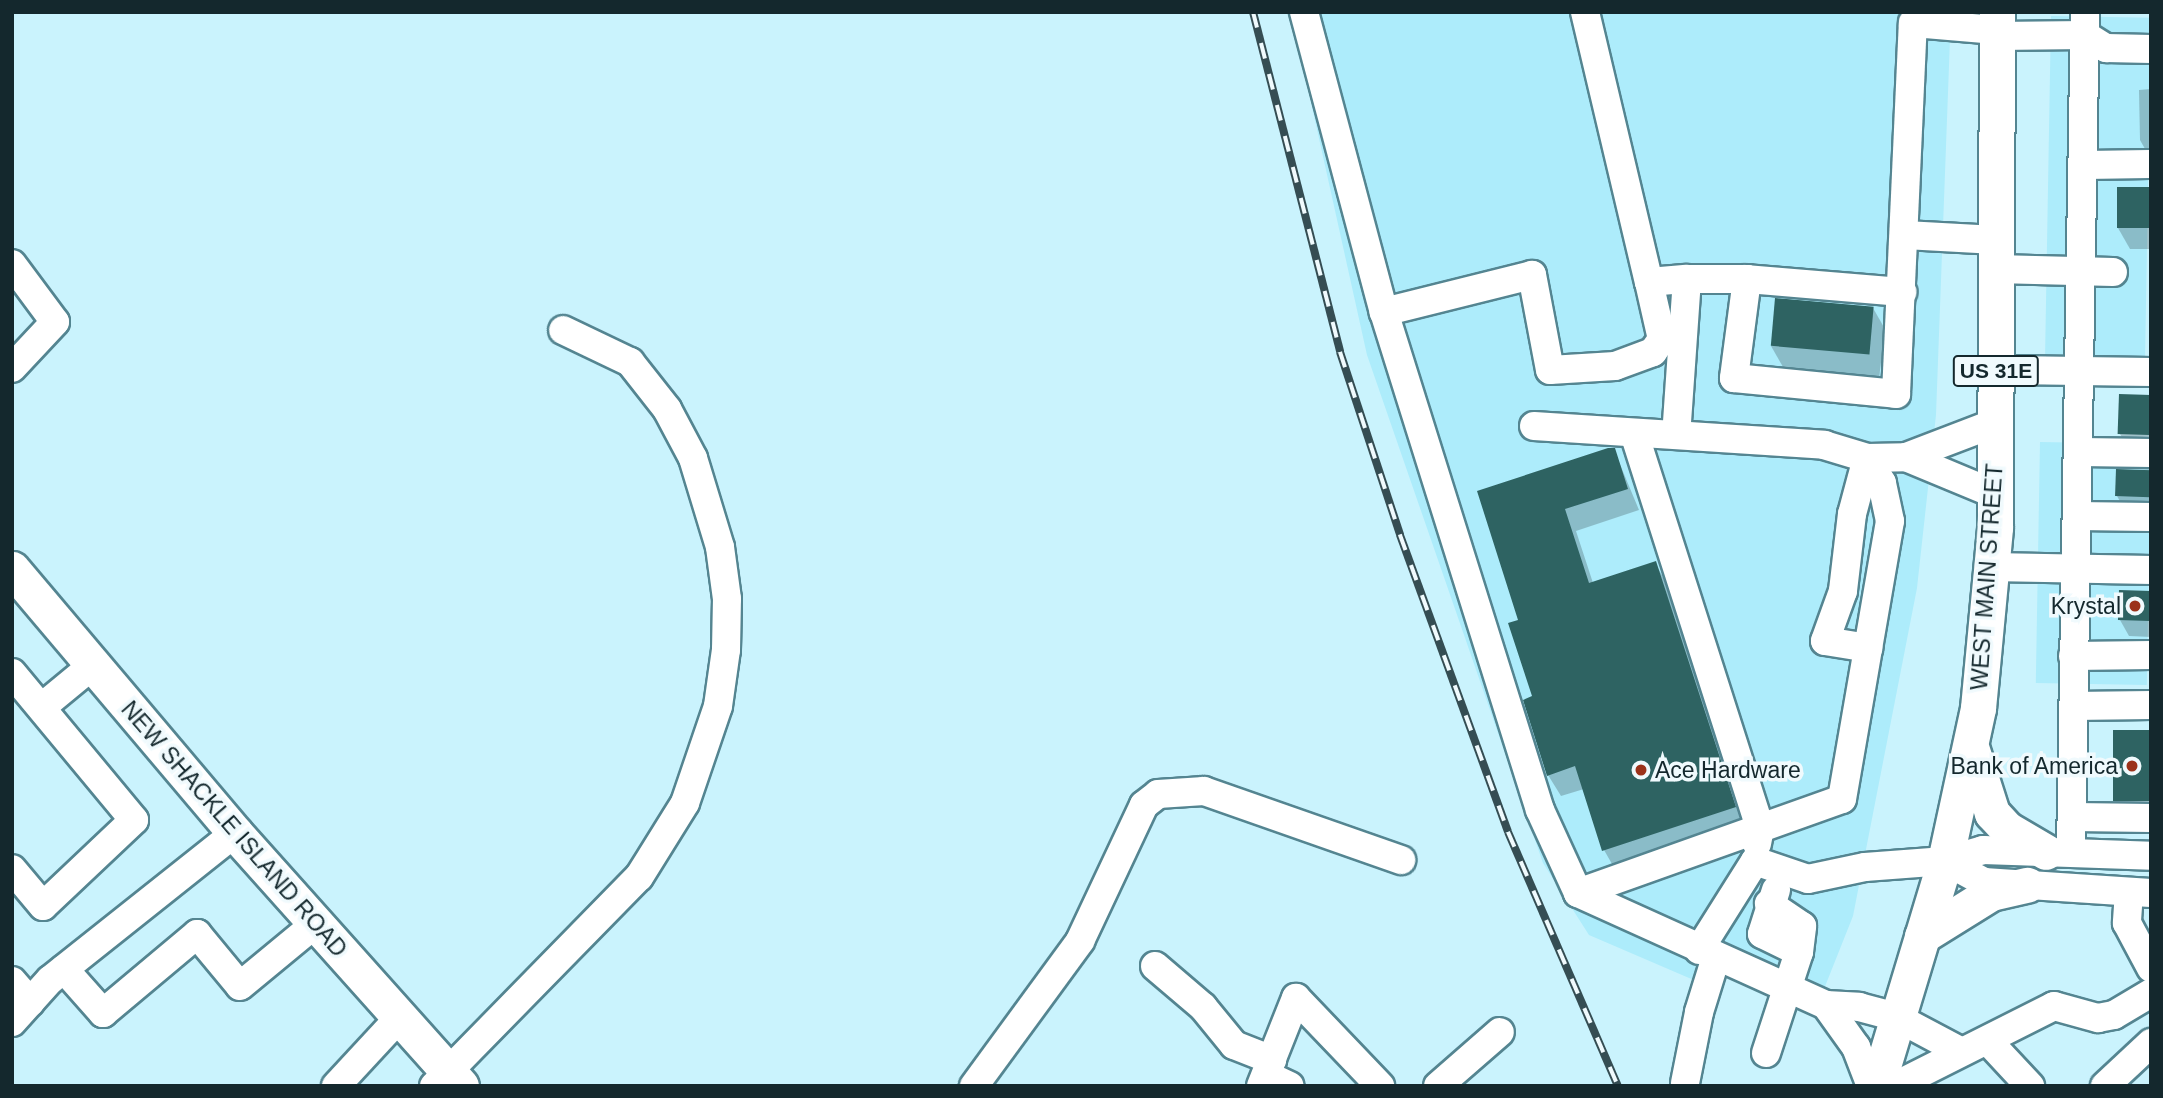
<!DOCTYPE html>
<style>
body{margin:0}
#map{position:relative;width:2163px;height:1098px;overflow:hidden;background:#caf3fd;font-family:Arial,sans-serif}
div>[style]{position:absolute}
.built>*{inset:0;background:#adecfb;transform-origin:0 0}
.shadow>*{inset:0;background:#0003}
.building>*{inset:0;background:#2e6362;transform-origin:0 0}
.roads{filter:drop-shadow(2px 0 #548591) drop-shadow(-2px 0 #548591) drop-shadow(0 2px #548591) drop-shadow(0 -2px #548591)}
.minor>*{height:28px;margin:-14px;padding:0 14px;transform-origin:14px;border-radius:14px;background:#fff}
.major>*{height:35px;margin:-17.5px;padding:0 17.5px;transform-origin:17.5px;border-radius:17.5px;background:#fff}
.rail>*{height:8px;margin-top:-4px;transform-origin:0;background:repeating-linear-gradient(90deg,#f0fafd 0 16px,#354d53 0 32px);box-sizing:border-box;border-block:2px solid #354d53}
.dots>*{width:19px;height:19px;translate:-50% -50%;box-sizing:border-box;border:4px solid #f0fafd;border-radius:50%}
span{translate:-50% -50%;white-space:nowrap;text-align:center;line-height:1.15;-webkit-text-stroke:7px #f0fafd;paint-order:stroke}
.shield-label span{padding:2px 5px;background:#f0fafd;border:2px solid;border-radius:5px;-webkit-text-stroke-width:0}
.shield-label{font-size:21px;color:#14282d;font-weight:700}
.street-label{font-size:23px;color:#14282d}
.poi-label{font-size:23px;color:#14282d}
.right{translate:-100% -50%;text-align:right}
.left{translate:0 -50%;text-align:left}
.frame{position:absolute;inset:0;border:14px solid #14282d;pointer-events:none}
</style>
<div id="map">
<div class="built">
<i style="clip-path:polygon(1291px 12px,1951px 12px,1936px 415px,1917px 588px,1853px 916px,1824px 989px,1716px 941px,1696px 981px,1589px 935px,1543px 863px,1367px 355px)"></i>
<i style="left:2051px;top:16px;width:100px;height:365px;rotate:1deg"></i>
<i style="left:2040px;top:442px;width:111px;height:241px;rotate:1deg"></i>
</div>
<div class="shadow">
<i style="clip-path:polygon(2151px 89px,2151px 156px,2149px 156px,2140px 140px,2139px 90px)"></i>
<i style="clip-path:polygon(2151px 189px,2151px 249px,2130px 249px,2118px 228px)"></i>
<i style="clip-path:polygon(1873px 308px,1885px 329px,1879px 379px,1783px 367px,1771px 346px)"></i>
<i style="clip-path:polygon(2151px 396px,2151px 450px,2129px 450px,2120px 434px)"></i>
<i style="clip-path:polygon(1614px 450px,1639px 510px,1576px 531px,1593px 583px,1655px 563px,1667px 584px,1747px 828px,1616px 871px,1604px 850px,1584px 789px,1561px 796px,1548px 775px,1521px 621px,1479px 492px)"></i>
<i style="clip-path:polygon(2151px 469px,2151px 512px,2126px 512px,2117px 496px,2117px 471px)"></i>
<i style="clip-path:polygon(2151px 593px,2151px 637px,2129px 636px,2120px 620px)"></i>
<i style="clip-path:polygon(2151px 732px,2151px 817px,2123px 817px,2114px 800px)"></i>
</div>
<div class="building">
<i style="left:2117px;top:187px;width:34px;height:41px"></i>
<i style="left:1775px;top:298px;width:99px;height:48px;rotate:5deg"></i>
<i style="left:2119px;top:394px;width:32px;height:40px;rotate:2deg"></i>
<i style="clip-path:polygon(1608px 448px,1615px 448px,1628px 489px,1565px 509px,1589px 583px,1656px 561px,1736px 807px,1602px 851px,1575px 766px,1547px 776px,1523px 700px,1532px 696px,1508px 623px,1518px 620px,1477px 491px)"></i>
<i style="left:2116px;top:469px;width:35px;height:27px;rotate:2deg"></i>
<i style="left:2119px;top:590px;width:32px;height:30px;rotate:2deg"></i>
<i style="left:2113px;top:730px;width:38px;height:71px"></i>
</div>
<div class="roads">
<div class="minor">
<i style="left:1304px;top:12px;width:310px;rotate:75.1deg"></i>
<i style="left:1585px;top:12px;width:277px;rotate:76.7deg"></i>
<i style="left:1649px;top:282px;width:38px;rotate:-5deg"></i>
<i style="left:1687px;top:279px;width:156px;rotate:94deg"></i>
<i style="left:1997px;top:36px;width:88px;rotate:-0.7deg"></i>
<i style="left:2085px;top:35px;width:25px;rotate:32deg"></i>
<i style="left:2106px;top:48px;width:45px;rotate:1.3deg"></i>
<i style="left:2084px;top:165px;width:67px;rotate:-0.9deg"></i>
<i style="left:1905px;top:235px;width:91px;rotate:3.1deg"></i>
<i style="left:12px;top:264px;width:72px;rotate:53.4deg"></i>
<i style="left:55px;top:322px;width:63px;rotate:133.1deg"></i>
<i style="left:1996px;top:269px;width:117px;rotate:1.5deg"></i>
<i style="left:1687px;top:279px;width:60px"></i>
<i style="left:1747px;top:279px;width:100px;rotate:97.5deg"></i>
<i style="left:1734px;top:378px;width:163px;rotate:5.6deg"></i>
<i style="left:1896px;top:394px;width:371px;rotate:-87.4deg"></i>
<i style="left:1913px;top:23px;width:84px;rotate:4.8deg"></i>
<i style="left:1747px;top:279px;width:156px;rotate:4.8deg"></i>
<i style="left:1649px;top:282px;width:58px;rotate:77.2deg"></i>
<i style="left:1662px;top:339px;width:16px;rotate:125deg"></i>
<i style="left:1653px;top:352px;width:40px;rotate:159.8deg"></i>
<i style="left:1615px;top:366px;width:65px;rotate:176.5deg"></i>
<i style="left:1550px;top:370px;width:97px;rotate:-100.7deg"></i>
<i style="left:1532px;top:275px;width:153px;rotate:166deg"></i>
<i style="left:1384px;top:312px;width:522px;rotate:72.61deg"></i>
<i style="left:1540px;top:810px;width:91px;rotate:65.4deg"></i>
<i style="left:1578px;top:893px;width:272px;rotate:24.3deg"></i>
<i style="left:1826px;top:1005px;width:33px;rotate:3deg"></i>
<i style="left:1859px;top:1007px;width:38px;rotate:15deg"></i>
<i style="left:1896px;top:1017px;width:70px;rotate:28deg"></i>
<i style="left:1996px;top:370px;width:155px;rotate:0.7deg"></i>
<i style="left:1534px;top:426px;width:291px;rotate:3.7deg"></i>
<i style="left:1824px;top:445px;width:45px;rotate:16.8deg"></i>
<i style="left:1867px;top:458px;width:39px;rotate:-1deg"></i>
<i style="left:1906px;top:457px;width:96px;rotate:22.6deg"></i>
<i style="left:1634px;top:433px;width:415px;rotate:72.3deg"></i>
<i style="left:1760px;top:828px;width:16px;rotate:101deg"></i>
<i style="left:2081px;top:452px;width:70px;rotate:0.8deg"></i>
<i style="left:1906px;top:457px;width:95px;rotate:-20.9deg"></i>
<i style="left:1867px;top:458px;width:58px;rotate:105deg"></i>
<i style="left:1852px;top:514px;width:78px;rotate:96.7deg"></i>
<i style="left:1843px;top:591px;width:53px;rotate:109.8deg"></i>
<i style="left:1825px;top:641px;width:44px;rotate:9.2deg"></i>
<i style="left:2077px;top:516px;width:74px;rotate:0.8deg"></i>
<i style="left:1992px;top:567px;width:159px;rotate:1.1deg"></i>
<i style="left:2073px;top:656px;width:78px;rotate:-0.7deg"></i>
<i style="left:12px;top:673px;width:191px;rotate:50.3deg"></i>
<i style="left:134px;top:820px;width:125px;rotate:136.6deg"></i>
<i style="left:43px;top:906px;width:48px;rotate:-130deg"></i>
<i style="left:2073px;top:706px;width:78px;rotate:-0.7deg"></i>
<i style="left:42px;top:707px;width:66px;rotate:-39.5deg"></i>
<i style="left:2073px;top:817px;width:78px;rotate:0.7deg"></i>
<i style="left:2071px;top:852px;width:840px;rotate:-89.05deg"></i>
<i style="left:1945px;top:861px;width:44px;rotate:28.3deg"></i>
<i style="left:1984px;top:882px;width:167px;rotate:3.8deg"></i>
<i style="left:1776px;top:890px;width:46px;rotate:107.7deg"></i>
<i style="left:1762px;top:934px;width:41px;rotate:25.9deg"></i>
<i style="left:2129px;top:892px;width:31px;rotate:94deg"></i>
<i style="left:2127px;top:923px;width:51px;rotate:61.9deg"></i>
<i style="left:1578px;top:893px;width:280px;rotate:-19.6deg"></i>
<i style="left:1842px;top:799px;width:282px;rotate:-80.2deg"></i>
<i style="left:1890px;top:521px;width:39px;rotate:-102deg"></i>
<i style="left:1882px;top:483px;width:29px;rotate:-121deg"></i>
<i style="left:1699px;top:950px;width:105px;rotate:-57.8deg"></i>
<i style="left:1755px;top:861px;width:56px;rotate:18.8deg"></i>
<i style="left:1808px;top:879px;width:58px;rotate:-11.9deg"></i>
<i style="left:1865px;top:867px;width:80px;rotate:-4.3deg"></i>
<i style="left:1945px;top:861px;width:40px;rotate:-16deg"></i>
<i style="left:1983px;top:850px;width:168px;rotate:2deg"></i>
<i style="left:1155px;top:966px;width:63px;rotate:40.5deg"></i>
<i style="left:1203px;top:1007px;width:49px;rotate:50.8deg"></i>
<i style="left:1234px;top:1045px;width:41px;rotate:21.5deg"></i>
<i style="left:64px;top:969px;width:59px;rotate:48.4deg"></i>
<i style="left:103px;top:1013px;width:123px;rotate:-40deg"></i>
<i style="left:197px;top:934px;width:67px;rotate:50.4deg"></i>
<i style="left:240px;top:986px;width:97px;rotate:-39.6deg"></i>
<i style="left:12px;top:981px;width:28px;rotate:49deg"></i>
<i style="left:1826px;top:1005px;width:52px;rotate:54.5deg"></i>
<i style="left:1856px;top:1047px;width:42px;rotate:69deg"></i>
<i style="left:12px;top:1022px;width:57px;rotate:-47.9deg"></i>
<i style="left:50px;top:980px;width:236px;rotate:-38.5deg"></i>
<i style="left:1988px;top:1041px;width:62px;rotate:47deg"></i>
<i style="left:1766px;top:1053px;width:106px;rotate:-71.9deg"></i>
<i style="left:1799px;top:952px;width:26px;rotate:-83deg"></i>
<i style="left:1802px;top:926px;width:40px;rotate:-146deg"></i>
<i style="left:1266px;top:1075px;width:26px;rotate:25deg"></i>
<i style="left:1685px;top:1083px;width:72px;rotate:-78.8deg"></i>
<i style="left:1699px;top:1012px;width:58px;rotate:-72.8deg"></i>
<i style="left:336px;top:1086px;width:93px;rotate:-47.2deg"></i>
<i style="left:434px;top:1086px;width:293px;rotate:-45.6deg"></i>
<i style="left:639px;top:877px;width:87px;rotate:-58.1deg"></i>
<i style="left:685px;top:803px;width:102px;rotate:-71.2deg"></i>
<i style="left:718px;top:706px;width:57px;rotate:-81.9deg"></i>
<i style="left:726px;top:650px;width:51px;rotate:-88.9deg"></i>
<i style="left:727px;top:599px;width:52px;rotate:-97.7deg"></i>
<i style="left:720px;top:547px;width:93px;rotate:-106.9deg"></i>
<i style="left:693px;top:458px;width:55px;rotate:-118deg"></i>
<i style="left:667px;top:409px;width:60px;rotate:-128.2deg"></i>
<i style="left:630px;top:362px;width:74px;rotate:-154.5deg"></i>
<i style="left:974px;top:1086px;width:180px;rotate:-53.8deg"></i>
<i style="left:1080px;top:941px;width:150px;rotate:-64.8deg"></i>
<i style="left:1144px;top:805px;width:18px;rotate:-38deg"></i>
<i style="left:1158px;top:794px;width:46px;rotate:-3.7deg"></i>
<i style="left:1204px;top:791px;width:209px;rotate:19.3deg"></i>
<i style="left:1261px;top:1086px;width:95px;rotate:-68.3deg"></i>
<i style="left:1296px;top:998px;width:122px;rotate:46.3deg"></i>
<i style="left:1438px;top:1086px;width:82px;rotate:-41.1deg"></i>
<i style="left:1895px;top:1086px;width:178px;rotate:-26.7deg"></i>
<i style="left:2054px;top:1006px;width:46px;rotate:15.3deg"></i>
<i style="left:2098px;top:1018px;width:16px;rotate:-11deg"></i>
<i style="left:2114px;top:1015px;width:43px;rotate:-30.7deg"></i>
<i style="left:2105px;top:1086px;width:63px;rotate:-43.1deg"></i>
</div>
<div class="major">
<i style="left:12px;top:569px;width:346px;rotate:49.8deg"></i>
<i style="left:235px;top:833px;width:339px;rotate:48.2deg"></i>
<i style="left:1972px;top:750px;width:66px;rotate:72.4deg"></i>
<i style="left:1992px;top:813px;width:22px;rotate:47deg"></i>
<i style="left:2007px;top:829px;width:45px;rotate:30.5deg"></i>
<i style="left:1922px;top:936px;width:81px;rotate:-31.9deg"></i>
<i style="left:1991px;top:893px;width:37px;rotate:-13deg"></i>
<i style="left:1877px;top:1086px;width:235px;rotate:-73.2deg"></i>
<i style="left:1945px;top:861px;width:157px;rotate:-77.8deg"></i>
<i style="left:1978px;top:708px;width:182px;rotate:-84.6deg"></i>
<i style="left:1995px;top:527px;width:515px;rotate:-89.78deg"></i>
</div>
</div>
<div class="rail">
<i style="left:1253px;top:12px;width:351px;rotate:75.6deg"></i>
<i style="left:1340px;top:352px;width:193px;rotate:71.8deg"></i>
<i style="left:1400px;top:535px;width:316px;rotate:70deg"></i>
<i style="left:1508px;top:832px;width:277px;rotate:66.6deg"></i>
</div>
<div class="dots">
<i style="left:2135px;top:606px;background:#9b321a"></i>
<i style="left:2132px;top:766px;background:#9b321a"></i>
<i style="left:1641px;top:770px;background:#9b321a"></i>
</div>
<div class="shield-label">
<span style="left:1996px;top:371px">US 31E</span>
</div>
<div class="street-label">
<span style="left:1987px;top:577px;rotate:-86deg">WEST MAIN STREET</span>
<span style="left:234px;top:829px;rotate:49deg">NEW SHACKLE ISLAND ROAD</span>
</div>
<div class="poi-label">
<span class="right" style="left:2121px;top:606px">Krystal</span>
<span class="right" style="left:2118px;top:766px">Bank of America</span>
<span class="left" style="left:1655px;top:770px">Ace Hardware</span>
</div>
<div class="frame"></div>
</div>
